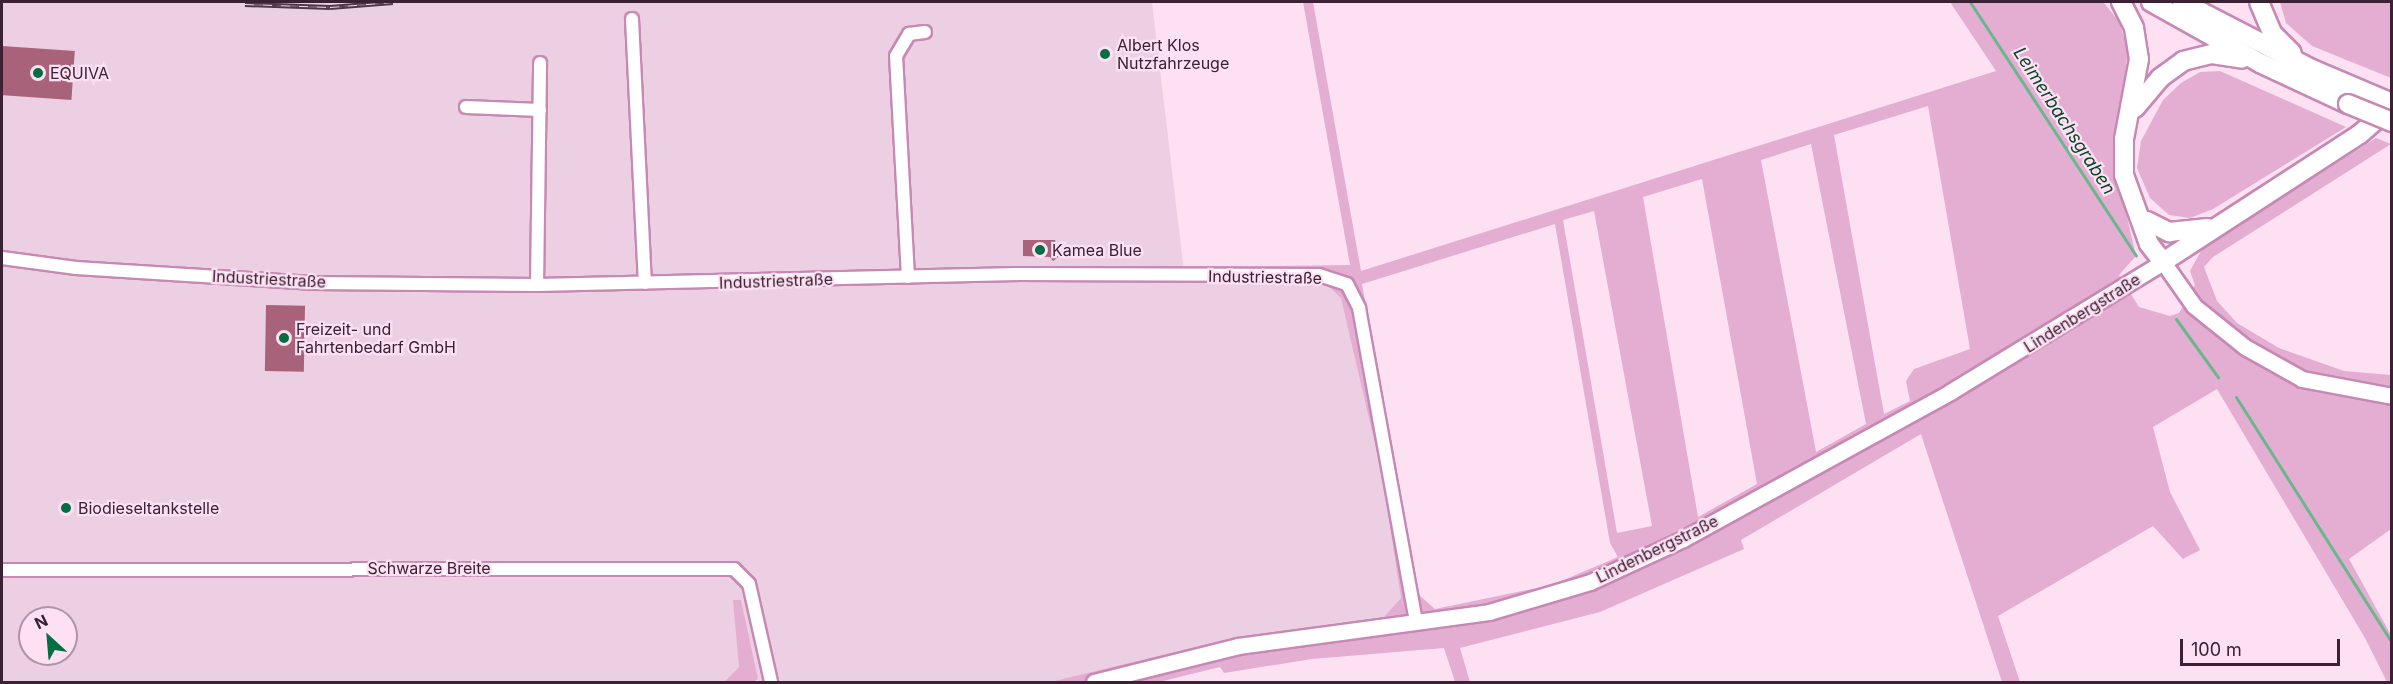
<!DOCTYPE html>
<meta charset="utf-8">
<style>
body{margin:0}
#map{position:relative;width:2393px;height:684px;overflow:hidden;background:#fde1f3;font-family:Inter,sans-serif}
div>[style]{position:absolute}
.built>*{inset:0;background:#eccfe2}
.green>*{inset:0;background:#e4add2}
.stream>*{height:3px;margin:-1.5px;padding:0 1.5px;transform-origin:1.5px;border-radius:1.5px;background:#6ab78d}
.building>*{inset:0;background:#a8627a;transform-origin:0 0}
.roads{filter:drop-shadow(2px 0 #c789b4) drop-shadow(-2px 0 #c789b4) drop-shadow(0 2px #c789b4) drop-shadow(0 -2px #c789b4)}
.minor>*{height:12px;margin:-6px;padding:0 6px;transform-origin:6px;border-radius:6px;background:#fff}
.major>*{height:15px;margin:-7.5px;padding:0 7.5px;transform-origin:7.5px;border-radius:7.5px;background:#fff}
.highway>*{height:18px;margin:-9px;padding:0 9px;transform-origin:9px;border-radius:9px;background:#fff}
.rail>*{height:5px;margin-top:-2.5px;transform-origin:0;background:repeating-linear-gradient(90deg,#fde1f3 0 9px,#503749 0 18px);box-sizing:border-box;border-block:2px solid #503749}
.bridges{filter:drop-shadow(2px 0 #c789b4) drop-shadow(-2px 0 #c789b4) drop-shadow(0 2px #c789b4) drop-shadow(0 -2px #c789b4)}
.highway-bridge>*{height:18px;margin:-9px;padding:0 9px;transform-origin:9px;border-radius:9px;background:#fff}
.dots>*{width:16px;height:16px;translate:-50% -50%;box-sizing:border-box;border:3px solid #fde1f3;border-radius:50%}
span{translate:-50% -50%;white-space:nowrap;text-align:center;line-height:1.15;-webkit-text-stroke:4.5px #fde1f3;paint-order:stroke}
.poi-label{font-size:16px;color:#3a2133}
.left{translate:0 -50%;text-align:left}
.street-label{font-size:16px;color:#3a2133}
.water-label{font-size:18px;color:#06472b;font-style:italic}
.frame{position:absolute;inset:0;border:3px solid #3a2133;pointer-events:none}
.north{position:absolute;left:18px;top:606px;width:60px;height:60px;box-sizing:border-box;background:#fde1f3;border:2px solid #af94a6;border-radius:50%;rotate:334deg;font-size:16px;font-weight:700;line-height:24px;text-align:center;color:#3a2133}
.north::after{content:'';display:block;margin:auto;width:21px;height:27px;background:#046d43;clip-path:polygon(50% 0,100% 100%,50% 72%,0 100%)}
.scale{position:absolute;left:2180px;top:639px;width:160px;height:27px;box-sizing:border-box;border:3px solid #3a2133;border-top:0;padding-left:8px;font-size:18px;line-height:21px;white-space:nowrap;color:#3a2133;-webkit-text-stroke:4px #fde1f3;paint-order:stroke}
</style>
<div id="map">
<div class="built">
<i style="clip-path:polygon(evenodd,2px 2px,1152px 2px,1185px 280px,1325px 283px,1342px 298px,1381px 470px,1401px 598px,1384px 617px,1220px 641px,1050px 682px,758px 682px,741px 601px,734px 600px,739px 667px,724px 682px,2px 682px,2px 2px,30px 618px,66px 618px,66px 654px,30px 654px,30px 618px)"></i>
</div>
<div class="green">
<i style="clip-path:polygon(evenodd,1303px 2px,1313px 2px,1361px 271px,1996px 71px,1950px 2px,2103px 2px,2118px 20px,2128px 48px,2115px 165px,2136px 256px,2119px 275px,2139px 307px,2170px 316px,2179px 313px,2195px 285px,2190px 271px,2202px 249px,2376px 138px,2391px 144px,2213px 257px,2204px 267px,2217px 301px,2237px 323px,2279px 348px,2344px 371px,2391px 375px,2391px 529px,2349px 559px,2391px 635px,2391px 682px,2387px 682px,2365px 638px,2217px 389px,2153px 427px,2170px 492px,2200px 550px,2183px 559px,2153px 526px,1998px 616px,2020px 682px,2002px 682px,1921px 434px,1741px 540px,1744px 549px,1600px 612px,1460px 648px,1470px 682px,1455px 682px,1444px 648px,1312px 659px,1224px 673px,1220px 667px,1159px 682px,1050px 682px,1220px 641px,1384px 617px,1401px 598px,1381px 470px,1341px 298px,1325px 283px,1185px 280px,1183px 267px,1350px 265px,1303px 2px,1928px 106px,1970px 349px,1914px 369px,1906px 381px,1910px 401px,1884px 414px,1834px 135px,1928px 106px,1303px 2px,1811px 144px,1866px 424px,1816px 452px,1761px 160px,1811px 144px,1303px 2px,1702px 179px,1757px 484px,1698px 517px,1643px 197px,1702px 179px,1303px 2px,1594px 211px,1652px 526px,1617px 533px,1563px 220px,1594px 211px,1303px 2px,1555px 224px,1610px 543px,1618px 557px,1552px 585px,1435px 609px,1418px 594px,1362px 284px,1555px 224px)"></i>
<i style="clip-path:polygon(2280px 2px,2391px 2px,2391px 78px,2312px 46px,2286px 23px)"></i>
<i style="clip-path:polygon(2220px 71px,2346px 127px,2213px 209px,2190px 218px,2169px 215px,2150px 198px,2137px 168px,2141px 141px,2163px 100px,2181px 83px,2200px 72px)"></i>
<i style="clip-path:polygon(733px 600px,741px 600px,758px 679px,754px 682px,724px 682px,739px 667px)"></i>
</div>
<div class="stream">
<i style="left:1970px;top:2px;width:303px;rotate:56.8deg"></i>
<i style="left:2176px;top:319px;width:72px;rotate:54.1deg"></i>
<i style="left:2236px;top:397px;width:291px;rotate:57.6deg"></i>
</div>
<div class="building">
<i style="left:2px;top:46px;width:73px;height:49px;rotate:4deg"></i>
<i style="clip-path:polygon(1023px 240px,1055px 240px,1060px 256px,1053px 261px,1050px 257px,1023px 256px)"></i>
<i style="left:266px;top:305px;width:39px;height:66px;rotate:1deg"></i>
</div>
<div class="roads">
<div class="minor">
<i style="left:632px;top:19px;width:264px;rotate:87.2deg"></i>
<i style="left:466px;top:107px;width:74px;rotate:2.3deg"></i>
<i style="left:2px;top:258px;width:75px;rotate:7.7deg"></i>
<i style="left:76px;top:268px;width:238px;rotate:3.6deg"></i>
<i style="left:314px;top:283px;width:223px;rotate:0.5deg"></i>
<i style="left:537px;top:285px;width:482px;rotate:-1.3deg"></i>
<i style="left:1019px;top:274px;width:300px;rotate:0.2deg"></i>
<i style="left:1319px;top:275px;width:29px;rotate:18deg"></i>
<i style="left:1347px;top:284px;width:27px;rotate:63deg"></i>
<i style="left:1359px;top:308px;width:320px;rotate:79.7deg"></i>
<i style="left:908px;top:277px;width:221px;rotate:-93.1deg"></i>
<i style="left:896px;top:56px;width:26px;rotate:-59deg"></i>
<i style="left:909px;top:34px;width:16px;rotate:-7deg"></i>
<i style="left:537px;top:285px;width:222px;rotate:-89.2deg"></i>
<i style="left:2px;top:570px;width:732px;rotate:-0.08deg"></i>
<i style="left:734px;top:569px;width:21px;rotate:45deg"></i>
<i style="left:749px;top:584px;width:100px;rotate:77.3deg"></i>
</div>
<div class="major">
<i style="left:1094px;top:682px;width:148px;rotate:-14deg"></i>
<i style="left:1238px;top:646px;width:253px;rotate:-7.7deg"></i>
<i style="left:1489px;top:612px;width:105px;rotate:-16.5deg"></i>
<i style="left:1590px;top:582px;width:102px;rotate:-24.8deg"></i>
<i style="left:1683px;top:539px;width:305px;rotate:-28.8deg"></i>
<i style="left:1950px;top:392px;width:250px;rotate:-31.4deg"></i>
<i style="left:2163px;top:262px;width:54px;rotate:54.8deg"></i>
<i style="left:2194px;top:306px;width:65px;rotate:38.8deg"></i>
<i style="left:2245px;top:347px;width:65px;rotate:29.3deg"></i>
<i style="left:2302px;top:379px;width:92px;rotate:10.7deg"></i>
</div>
<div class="highway">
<i style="left:2121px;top:2px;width:29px;rotate:63deg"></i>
<i style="left:2134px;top:28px;width:31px;rotate:81deg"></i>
<i style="left:2139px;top:59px;width:81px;rotate:100.6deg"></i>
<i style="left:2124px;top:139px;width:36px;rotate:90deg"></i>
<i style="left:2124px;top:175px;width:73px;rotate:70.1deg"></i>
<i style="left:2149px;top:244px;width:23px;rotate:52deg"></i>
<i style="left:2151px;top:2px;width:125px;rotate:29.2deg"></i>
<i style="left:2260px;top:63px;width:97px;rotate:25deg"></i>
<i style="left:2182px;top:2px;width:146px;rotate:27.3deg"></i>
<i style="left:2312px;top:69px;width:87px;rotate:23deg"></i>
<i style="left:2259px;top:2px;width:34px;rotate:67deg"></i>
<i style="left:2272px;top:33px;width:28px;rotate:45deg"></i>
<i style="left:2135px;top:108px;width:39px;rotate:-50deg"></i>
<i style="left:2160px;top:78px;width:29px;rotate:-36deg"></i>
<i style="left:2183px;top:61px;width:30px;rotate:-14deg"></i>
<i style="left:2212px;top:54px;width:30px;rotate:9deg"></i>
<i style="left:2147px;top:221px;width:25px;rotate:27deg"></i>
<i style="left:2169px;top:232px;width:39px;rotate:-6deg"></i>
<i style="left:2163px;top:262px;width:235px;rotate:-33deg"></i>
<i style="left:2360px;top:134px;width:43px;rotate:-41.2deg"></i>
</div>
</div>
<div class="rail">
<i style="left:245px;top:4px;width:85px;rotate:2deg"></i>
<i style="left:330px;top:7px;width:63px;rotate:-4.5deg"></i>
</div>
<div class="bridges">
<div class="highway-bridge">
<i style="left:2348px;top:104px;width:48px;rotate:22.2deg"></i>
</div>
</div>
<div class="dots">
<i style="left:1105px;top:54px;background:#046d43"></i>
<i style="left:38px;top:73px;background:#046d43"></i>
<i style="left:1040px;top:250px;background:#046d43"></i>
<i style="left:284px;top:338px;background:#046d43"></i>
<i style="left:66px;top:508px;background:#046d43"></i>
</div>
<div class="poi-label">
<span class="left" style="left:1117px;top:54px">Albert Klos<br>Nutzfahrzeuge</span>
<span class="left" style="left:50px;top:73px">EQUIVA</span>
<span class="left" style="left:1052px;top:250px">Kamea Blue</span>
<span class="left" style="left:296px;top:338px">Freizeit- und<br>Fahrtenbedarf GmbH</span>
<span class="left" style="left:78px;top:508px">Biodieseltankstelle</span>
</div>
<div class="street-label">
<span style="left:1265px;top:277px;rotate:1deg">Industriestraße</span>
<span style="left:269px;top:279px;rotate:3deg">Industriestraße</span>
<span style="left:776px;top:281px;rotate:-2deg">Industriestraße</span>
<span style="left:2082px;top:313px;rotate:-32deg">Lindenbergstraße</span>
<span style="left:1657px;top:549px;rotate:-26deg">Lindenbergstraße</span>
<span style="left:429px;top:568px">Schwarze Breite</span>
</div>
<div class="water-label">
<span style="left:2064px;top:121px;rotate:57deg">Leimerbachsgraben</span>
</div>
<div class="frame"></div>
<div class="north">N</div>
<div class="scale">100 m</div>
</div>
